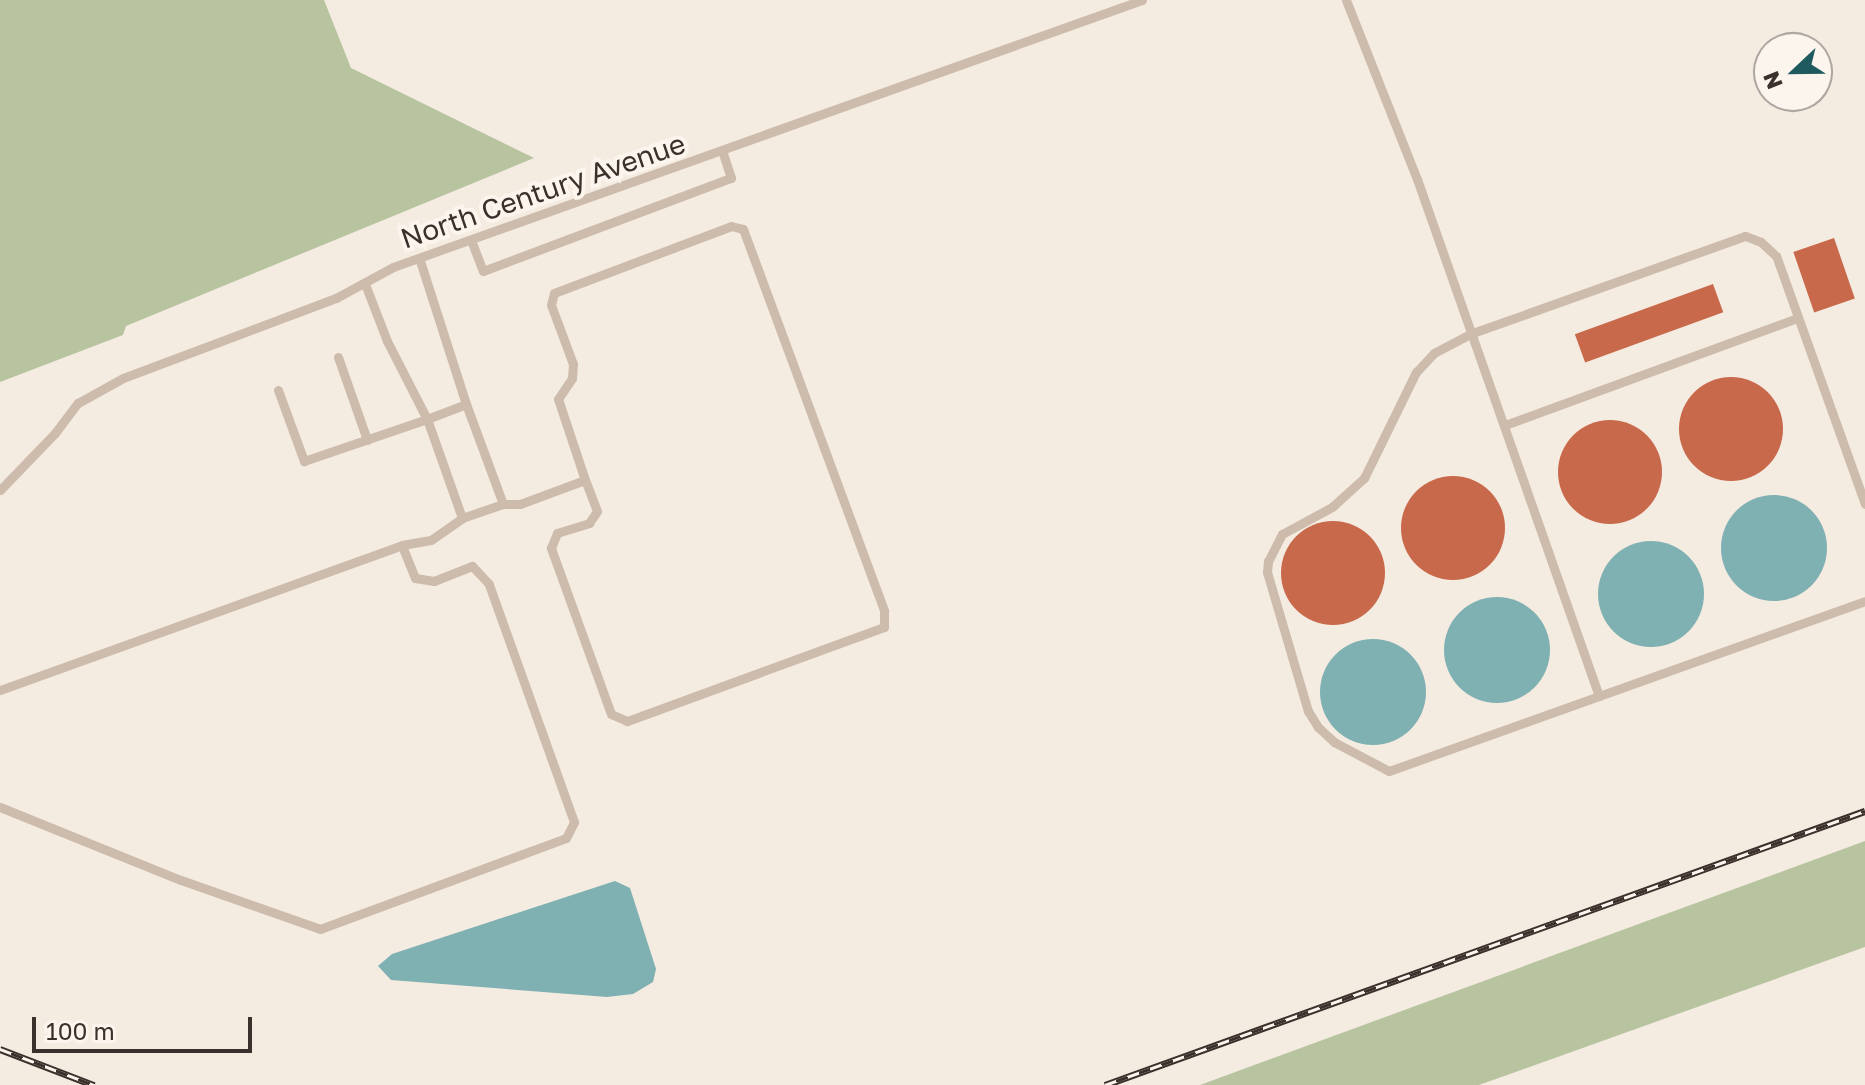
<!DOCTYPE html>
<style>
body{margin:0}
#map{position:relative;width:1865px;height:1085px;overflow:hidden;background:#f4ebe1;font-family:"Golos Text",sans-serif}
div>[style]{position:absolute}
.green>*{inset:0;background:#b8c4a0}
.water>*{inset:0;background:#7fb0b2}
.round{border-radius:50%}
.building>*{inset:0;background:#c8694b;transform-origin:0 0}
.lane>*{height:9px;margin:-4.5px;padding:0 4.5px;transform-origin:4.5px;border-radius:4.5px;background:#cdbbac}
.rail>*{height:7px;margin-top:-3.5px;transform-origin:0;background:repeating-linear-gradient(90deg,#fbf5ee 0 12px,#3b302b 0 24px);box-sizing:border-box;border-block:2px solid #3b302b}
span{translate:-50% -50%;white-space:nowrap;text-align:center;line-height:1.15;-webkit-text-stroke:8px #fbf5ee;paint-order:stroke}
.street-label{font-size:28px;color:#3b302b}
.north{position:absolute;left:1753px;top:32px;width:80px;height:80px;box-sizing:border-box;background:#fbf5ee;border:2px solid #aea6a0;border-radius:50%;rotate:248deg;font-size:22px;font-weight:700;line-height:32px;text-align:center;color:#3b302b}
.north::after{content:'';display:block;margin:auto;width:28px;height:36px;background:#1f5a5e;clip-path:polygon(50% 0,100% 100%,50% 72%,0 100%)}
.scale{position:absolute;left:32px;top:1017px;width:220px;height:36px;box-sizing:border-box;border:4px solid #3b302b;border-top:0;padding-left:10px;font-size:24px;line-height:28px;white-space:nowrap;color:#3b302b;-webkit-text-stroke:6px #fbf5ee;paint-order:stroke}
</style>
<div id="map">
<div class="green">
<i style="clip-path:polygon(0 0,324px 0,351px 68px,534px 158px,126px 326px,123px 335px,0 382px)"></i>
<i style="clip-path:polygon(1865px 841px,1865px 947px,1479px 1085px,1200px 1085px)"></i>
</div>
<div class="water">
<i class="round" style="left:1721px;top:495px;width:106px;height:106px"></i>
<i class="round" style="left:1598px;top:541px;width:106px;height:106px"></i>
<i class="round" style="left:1444px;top:597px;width:106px;height:106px"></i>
<i class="round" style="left:1320px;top:639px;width:106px;height:106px"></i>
<i style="clip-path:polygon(615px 881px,630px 888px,656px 969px,653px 982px,633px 994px,607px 997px,391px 980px,378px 966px,392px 954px)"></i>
</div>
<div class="building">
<i style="left:1834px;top:238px;width:64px;height:43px;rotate:71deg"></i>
<i style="left:1713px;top:284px;width:30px;height:147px;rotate:70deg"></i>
<i class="round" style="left:1679px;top:377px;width:104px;height:104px"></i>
<i class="round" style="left:1558px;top:420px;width:104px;height:104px"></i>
<i class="round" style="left:1401px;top:476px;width:104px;height:104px"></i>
<i class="round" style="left:1281px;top:521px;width:104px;height:104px"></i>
</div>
<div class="lane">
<i style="left:1346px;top:0;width:193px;rotate:68.4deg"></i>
<i style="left:1417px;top:179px;width:548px;rotate:70.61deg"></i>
<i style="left:471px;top:240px;width:33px;rotate:69deg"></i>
<i style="left:483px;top:271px;width:265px;rotate:-20.6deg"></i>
<i style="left:731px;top:178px;width:28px;rotate:-108deg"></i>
<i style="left:365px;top:284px;width:61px;rotate:68.9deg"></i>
<i style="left:387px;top:341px;width:88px;rotate:62.9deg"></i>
<i style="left:427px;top:419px;width:42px;rotate:-21deg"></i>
<i style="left:466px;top:404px;width:153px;rotate:-107.8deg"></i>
<i style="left:338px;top:357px;width:88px;rotate:70.7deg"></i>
<i style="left:278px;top:390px;width:76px;rotate:69.9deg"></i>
<i style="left:304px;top:461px;width:130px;rotate:-18.9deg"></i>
<i style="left:427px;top:419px;width:105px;rotate:70.5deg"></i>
<i style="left:462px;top:518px;width:43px;rotate:-18.9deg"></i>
<i style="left:503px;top:504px;width:107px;rotate:-110.3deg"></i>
<i style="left:1505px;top:425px;width:311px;rotate:-20.1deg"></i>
<i style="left:0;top:490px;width:79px;rotate:-46deg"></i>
<i style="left:55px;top:433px;width:38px;rotate:-53deg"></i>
<i style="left:78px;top:403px;width:51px;rotate:-29.1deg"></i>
<i style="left:123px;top:378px;width:228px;rotate:-20.6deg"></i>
<i style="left:336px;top:298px;width:65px;rotate:-28.5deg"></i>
<i style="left:393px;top:267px;width:795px;rotate:-19.62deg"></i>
<i style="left:503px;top:504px;width:17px"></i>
<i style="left:520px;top:504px;width:69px;rotate:-20.3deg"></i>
<i style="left:585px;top:480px;width:85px;rotate:-108.4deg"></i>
<i style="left:558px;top:399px;width:25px;rotate:-56deg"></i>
<i style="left:572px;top:378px;width:14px;rotate:-86deg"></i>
<i style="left:573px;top:364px;width:63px;rotate:-110.4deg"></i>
<i style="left:551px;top:305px;width:12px;rotate:-76deg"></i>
<i style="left:554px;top:293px;width:189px;rotate:-20.7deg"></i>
<i style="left:731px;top:226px;width:12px;rotate:14deg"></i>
<i style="left:743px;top:229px;width:407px;rotate:69.7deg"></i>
<i style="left:884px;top:611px;width:16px;rotate:90deg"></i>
<i style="left:884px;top:627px;width:274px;rotate:159.9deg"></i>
<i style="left:627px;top:721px;width:17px;rotate:-156deg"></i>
<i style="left:611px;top:714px;width:177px;rotate:-109.9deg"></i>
<i style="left:551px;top:548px;width:16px;rotate:-68deg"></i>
<i style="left:557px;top:533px;width:34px;rotate:-17deg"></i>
<i style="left:589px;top:523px;width:14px;rotate:-56deg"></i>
<i style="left:597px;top:511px;width:33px;rotate:-111deg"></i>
<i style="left:1865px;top:504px;width:263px;rotate:-109.7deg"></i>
<i style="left:1776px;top:256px;width:21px;rotate:-137deg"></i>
<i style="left:1761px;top:242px;width:17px;rotate:-159deg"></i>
<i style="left:1745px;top:236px;width:290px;rotate:160.4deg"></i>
<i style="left:1472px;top:333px;width:43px;rotate:152.2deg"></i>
<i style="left:1434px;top:353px;width:26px;rotate:133deg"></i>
<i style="left:1416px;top:372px;width:118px;rotate:116.1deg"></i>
<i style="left:1364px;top:478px;width:43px;rotate:137.8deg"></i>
<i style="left:1332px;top:507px;width:57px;rotate:151.6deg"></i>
<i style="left:1282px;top:534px;width:30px;rotate:117deg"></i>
<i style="left:1268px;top:561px;width:11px;rotate:95deg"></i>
<i style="left:1267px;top:572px;width:145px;rotate:73.6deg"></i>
<i style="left:1308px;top:711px;width:19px;rotate:58deg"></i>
<i style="left:1318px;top:727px;width:22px;rotate:43deg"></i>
<i style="left:1334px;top:742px;width:62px;rotate:27.8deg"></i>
<i style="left:1389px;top:771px;width:505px;rotate:-19.65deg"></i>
<i style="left:0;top:690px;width:427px;rotate:-19.8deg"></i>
<i style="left:402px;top:545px;width:29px;rotate:-10deg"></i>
<i style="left:431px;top:540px;width:38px;rotate:-35deg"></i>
<i style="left:0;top:807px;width:195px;rotate:22deg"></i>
<i style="left:181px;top:880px;width:147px;rotate:19.4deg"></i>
<i style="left:320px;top:929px;width:262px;rotate:-20.3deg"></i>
<i style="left:566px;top:838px;width:18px;rotate:-63deg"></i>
<i style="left:574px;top:822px;width:253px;rotate:-109.7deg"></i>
<i style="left:489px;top:584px;width:25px;rotate:-133deg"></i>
<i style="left:472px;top:566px;width:41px;rotate:158.5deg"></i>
<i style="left:434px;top:581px;width:19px;rotate:-171deg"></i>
<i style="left:415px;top:578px;width:35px;rotate:-112deg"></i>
</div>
<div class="rail">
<i style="left:0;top:1049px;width:101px;rotate:21deg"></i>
<i style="left:1105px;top:1085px;width:808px;rotate:-19.83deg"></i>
</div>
<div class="street-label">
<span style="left:543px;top:191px;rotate:-19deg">North Century Avenue</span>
</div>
<div class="north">N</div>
<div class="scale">100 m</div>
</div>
